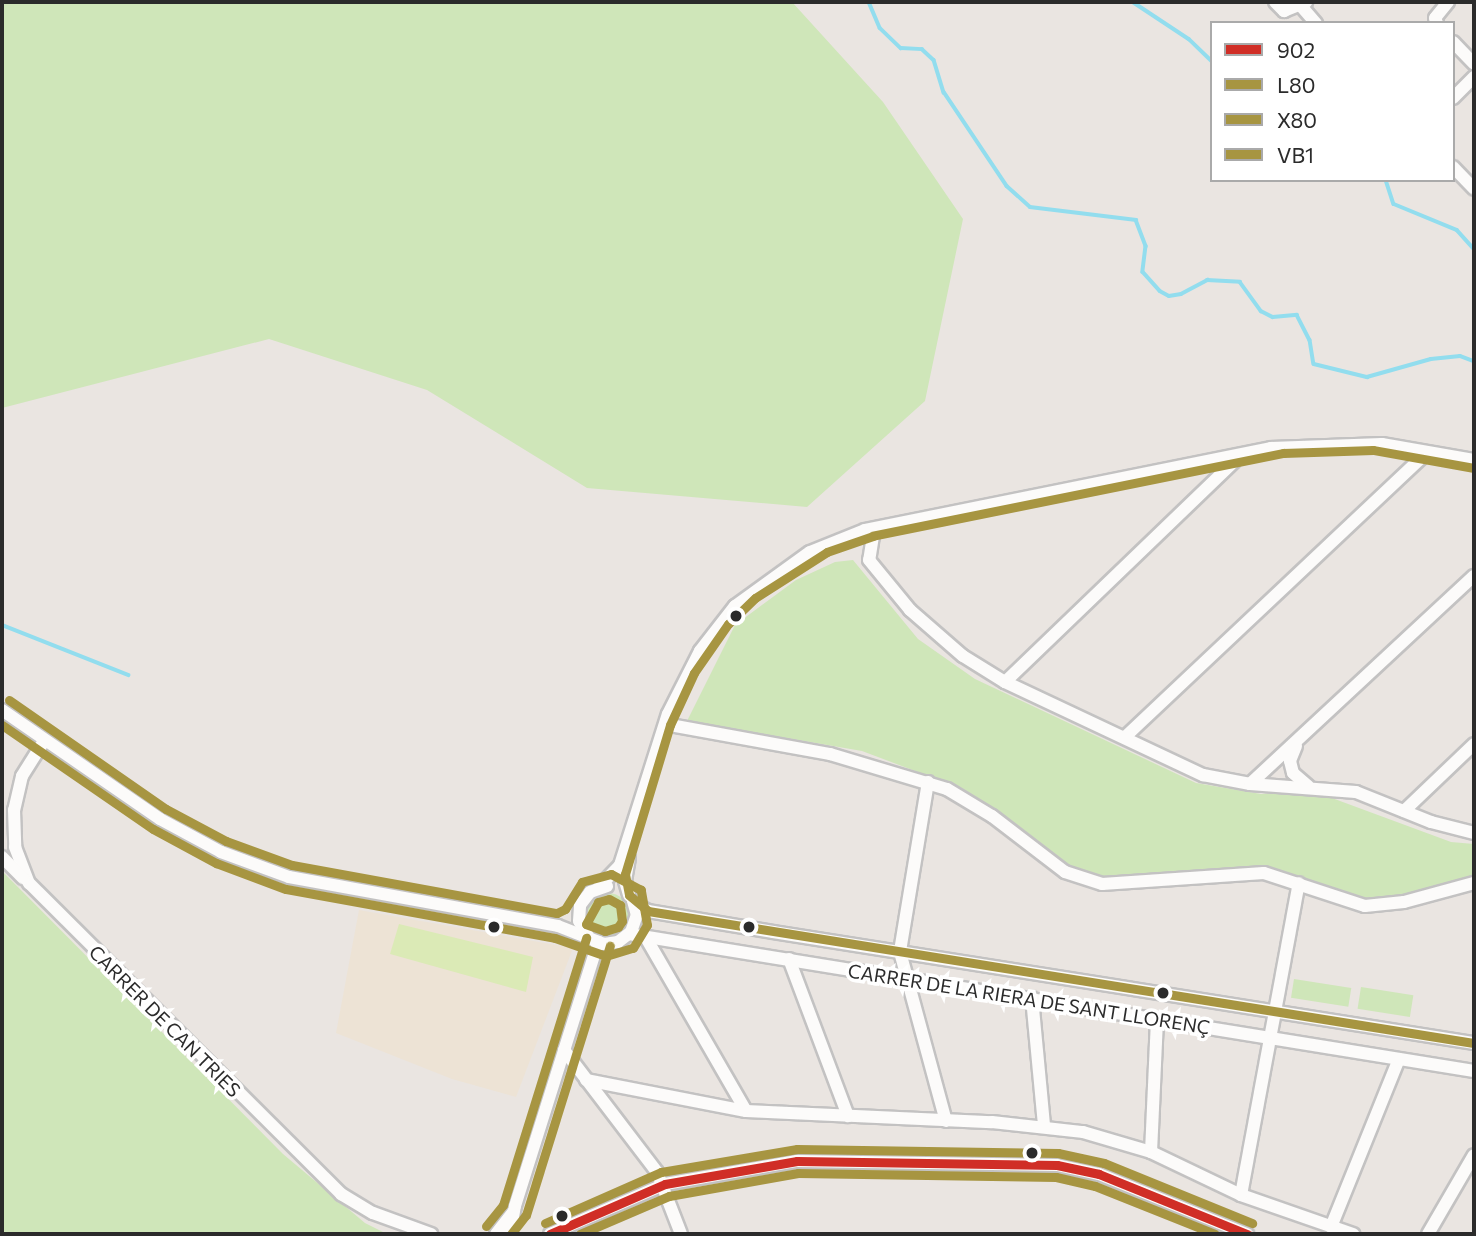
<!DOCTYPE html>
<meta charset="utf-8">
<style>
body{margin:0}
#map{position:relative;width:1476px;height:1236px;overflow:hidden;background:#eae5e1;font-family:Commissioner,sans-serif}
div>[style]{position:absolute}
.education>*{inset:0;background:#ede3d5}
.green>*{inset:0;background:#cfe6b9;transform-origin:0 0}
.round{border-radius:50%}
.pitch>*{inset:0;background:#dbeab6}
.stream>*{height:3.5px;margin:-1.75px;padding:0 1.75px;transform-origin:1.75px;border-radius:1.75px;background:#92ddee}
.roads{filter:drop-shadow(2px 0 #c3c2c2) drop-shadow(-2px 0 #c3c2c2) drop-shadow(0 2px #c3c2c2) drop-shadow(0 -2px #c3c2c2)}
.minor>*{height:12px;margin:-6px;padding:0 6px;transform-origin:6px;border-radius:6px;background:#fcfbfa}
.bus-1>*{height:9px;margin:-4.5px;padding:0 4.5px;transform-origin:4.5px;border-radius:4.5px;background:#d02e26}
.bus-2>*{height:9px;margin:-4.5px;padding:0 4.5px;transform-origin:4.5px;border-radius:4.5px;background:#a79541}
.bus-3>*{height:9px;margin:-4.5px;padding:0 4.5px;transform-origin:4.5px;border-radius:4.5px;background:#a79541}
.bus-4>*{height:9px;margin:-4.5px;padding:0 4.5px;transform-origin:4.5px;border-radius:4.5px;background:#a79541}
.dots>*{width:19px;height:19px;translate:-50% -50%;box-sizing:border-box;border:4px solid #fff;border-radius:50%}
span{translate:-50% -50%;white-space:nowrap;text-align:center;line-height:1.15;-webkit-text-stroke:7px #fff;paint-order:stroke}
.street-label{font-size:19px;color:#2b2b2b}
.frame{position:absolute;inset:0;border:4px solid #2b2b2b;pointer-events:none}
.legend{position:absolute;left:1210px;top:21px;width:245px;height:161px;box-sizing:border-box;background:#fff;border:2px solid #aaa;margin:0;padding:9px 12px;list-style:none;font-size:21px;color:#2b2b2b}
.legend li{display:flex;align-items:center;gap:14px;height:35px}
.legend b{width:35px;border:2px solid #aaa}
</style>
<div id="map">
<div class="education">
<i style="clip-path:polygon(359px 910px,573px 948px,516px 1097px,452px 1079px,336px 1033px)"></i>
</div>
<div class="green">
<i style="clip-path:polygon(2px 2px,792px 2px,883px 102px,963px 219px,925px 401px,807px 507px,587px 488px,427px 390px,269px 339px,2px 408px)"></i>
<i style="clip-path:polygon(853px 560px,918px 639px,975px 679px,1196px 783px,1261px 794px,1313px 791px,1451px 842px,1474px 844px,1474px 877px,1394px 897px,1367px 899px,1271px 869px,1107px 880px,1074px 873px,947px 783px,862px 751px,687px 721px,735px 625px,796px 580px,835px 562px)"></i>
<i style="clip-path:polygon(2px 871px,283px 1154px,365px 1223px,387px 1234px,2px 1234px)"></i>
<i class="round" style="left:587px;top:893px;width:42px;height:42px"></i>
<i style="left:1294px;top:979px;width:58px;height:19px;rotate:9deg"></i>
<i style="left:1361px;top:987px;width:53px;height:22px;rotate:9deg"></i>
</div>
<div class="pitch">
<i style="clip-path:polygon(399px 924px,533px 957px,526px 992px,390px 954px)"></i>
</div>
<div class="stream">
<i style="left:869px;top:2px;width:28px;rotate:67deg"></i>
<i style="left:880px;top:28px;width:29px;rotate:44deg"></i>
<i style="left:901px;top:48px;width:21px;rotate:3deg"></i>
<i style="left:922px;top:49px;width:16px;rotate:43deg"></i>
<i style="left:934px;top:60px;width:34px;rotate:73deg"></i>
<i style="left:944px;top:92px;width:113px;rotate:56.2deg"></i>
<i style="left:1007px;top:186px;width:31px;rotate:42deg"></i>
<i style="left:1030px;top:207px;width:107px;rotate:7deg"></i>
<i style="left:1136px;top:220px;width:28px;rotate:69deg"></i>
<i style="left:1146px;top:246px;width:26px;rotate:97deg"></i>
<i style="left:1143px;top:272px;width:25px;rotate:48deg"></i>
<i style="left:1160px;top:291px;width:10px;rotate:29deg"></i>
<i style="left:1169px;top:296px;width:12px;rotate:-9deg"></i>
<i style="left:1181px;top:294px;width:30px;rotate:-28deg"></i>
<i style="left:1207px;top:280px;width:33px;rotate:3deg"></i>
<i style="left:1240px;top:282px;width:36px;rotate:54deg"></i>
<i style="left:1261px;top:311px;width:13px;rotate:27deg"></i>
<i style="left:1273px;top:317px;width:24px;rotate:-5deg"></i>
<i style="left:1297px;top:315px;width:28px;rotate:63deg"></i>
<i style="left:1310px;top:340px;width:24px;rotate:81deg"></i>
<i style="left:1314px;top:364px;width:55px;rotate:13.8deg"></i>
<i style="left:1367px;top:377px;width:66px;rotate:-15.7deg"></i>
<i style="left:1431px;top:359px;width:29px;rotate:-6deg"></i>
<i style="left:1460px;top:356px;width:15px;rotate:20deg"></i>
<i style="left:1133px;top:2px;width:67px;rotate:33.5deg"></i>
<i style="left:1189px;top:39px;width:32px;rotate:44deg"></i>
<i style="left:1386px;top:180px;width:25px;rotate:72deg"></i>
<i style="left:1394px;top:204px;width:68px;rotate:22.4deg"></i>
<i style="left:1457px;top:230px;width:25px;rotate:48deg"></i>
<i style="left:2px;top:625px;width:136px;rotate:21.6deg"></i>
</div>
<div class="roads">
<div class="minor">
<i style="left:1275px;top:2px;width:13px;rotate:45deg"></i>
<i style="left:1284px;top:11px;width:24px;rotate:-22deg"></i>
<i style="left:1301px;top:6px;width:23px;rotate:49deg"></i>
<i style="left:1437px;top:23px;width:5px;rotate:-112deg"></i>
<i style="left:1435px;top:18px;width:21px;rotate:-51deg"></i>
<i style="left:1453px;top:42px;width:30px;rotate:46deg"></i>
<i style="left:1453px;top:98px;width:30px;rotate:-45deg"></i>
<i style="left:1453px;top:167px;width:30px;rotate:46deg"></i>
<i style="left:873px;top:536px;width:24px;rotate:99deg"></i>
<i style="left:869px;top:560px;width:65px;rotate:50.6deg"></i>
<i style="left:910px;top:610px;width:70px;rotate:41deg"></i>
<i style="left:963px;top:656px;width:49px;rotate:31.8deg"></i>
<i style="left:1005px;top:682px;width:219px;rotate:25.2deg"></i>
<i style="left:1203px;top:775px;width:48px;rotate:10.8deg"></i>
<i style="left:1250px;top:784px;width:106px;rotate:4.3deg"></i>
<i style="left:1356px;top:792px;width:81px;rotate:21.8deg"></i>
<i style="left:1431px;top:822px;width:44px;rotate:14.3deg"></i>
<i style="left:1005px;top:682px;width:318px;rotate:-43.9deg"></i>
<i style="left:2px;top:710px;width:192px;rotate:34.6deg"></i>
<i style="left:160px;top:819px;width:69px;rotate:28.4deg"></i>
<i style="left:221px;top:852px;width:72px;rotate:20.2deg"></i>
<i style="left:289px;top:877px;width:273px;rotate:10.3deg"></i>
<i style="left:558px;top:926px;width:49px;rotate:21.4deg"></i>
<i style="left:604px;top:944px;width:14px;rotate:-8deg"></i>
<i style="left:618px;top:942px;width:16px;rotate:-38deg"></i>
<i style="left:631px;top:932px;width:18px;rotate:-71deg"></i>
<i style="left:637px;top:915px;width:15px;rotate:-106deg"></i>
<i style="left:670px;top:725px;width:163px;rotate:10.3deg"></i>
<i style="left:830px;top:754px;width:122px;rotate:16.7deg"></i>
<i style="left:947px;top:789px;width:52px;rotate:31deg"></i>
<i style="left:992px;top:816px;width:92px;rotate:37.5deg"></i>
<i style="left:1065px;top:872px;width:39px;rotate:18deg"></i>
<i style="left:1102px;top:884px;width:162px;rotate:-3.9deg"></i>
<i style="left:1264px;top:873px;width:106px;rotate:18.1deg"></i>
<i style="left:1365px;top:906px;width:39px;rotate:-6deg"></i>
<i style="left:1404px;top:902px;width:73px;rotate:-15.2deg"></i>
<i style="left:1125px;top:737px;width:410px;rotate:-43.3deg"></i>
<i style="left:44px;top:741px;width:41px;rotate:122.2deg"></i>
<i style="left:22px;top:776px;width:35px;rotate:103deg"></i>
<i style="left:14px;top:810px;width:37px;rotate:88deg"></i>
<i style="left:15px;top:847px;width:39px;rotate:69deg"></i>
<i style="left:29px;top:883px;width:441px;rotate:44.9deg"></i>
<i style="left:341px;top:1194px;width:37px;rotate:31deg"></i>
<i style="left:373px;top:1213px;width:62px;rotate:19.9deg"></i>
<i style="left:1296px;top:746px;width:16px;rotate:112deg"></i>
<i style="left:1290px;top:761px;width:12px;rotate:76deg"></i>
<i style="left:1293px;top:773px;width:20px;rotate:41deg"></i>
<i style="left:928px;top:782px;width:172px;rotate:99.4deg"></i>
<i style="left:900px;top:952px;width:175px;rotate:74.8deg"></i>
<i style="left:1250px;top:784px;width:306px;rotate:-42.9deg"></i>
<i style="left:1404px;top:811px;width:97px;rotate:-43.7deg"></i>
<i style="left:2px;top:857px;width:30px;rotate:45deg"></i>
<i style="left:629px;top:858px;width:23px;rotate:100deg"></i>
<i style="left:625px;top:881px;width:15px;rotate:74deg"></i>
<i style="left:599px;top:887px;width:30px;rotate:-46deg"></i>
<i style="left:620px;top:865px;width:158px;rotate:-72.4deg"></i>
<i style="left:668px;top:714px;width:71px;rotate:-63.1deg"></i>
<i style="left:700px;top:651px;width:57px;rotate:-52.1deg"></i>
<i style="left:735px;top:606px;width:92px;rotate:-35.8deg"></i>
<i style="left:810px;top:552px;width:59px;rotate:-21.8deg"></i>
<i style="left:865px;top:530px;width:414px;rotate:-11.4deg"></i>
<i style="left:1271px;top:448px;width:111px;rotate:-2.1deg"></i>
<i style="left:1382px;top:444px;width:93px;rotate:9.9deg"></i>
<i style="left:635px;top:904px;width:15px;rotate:28deg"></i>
<i style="left:648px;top:911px;width:127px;rotate:9.5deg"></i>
<i style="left:773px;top:932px;width:710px;rotate:9deg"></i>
<i style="left:629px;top:934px;width:856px;rotate:9.21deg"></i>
<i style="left:588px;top:936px;width:17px;rotate:-121deg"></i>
<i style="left:579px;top:921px;width:16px;rotate:-86deg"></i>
<i style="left:580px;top:905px;width:16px;rotate:-52deg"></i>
<i style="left:590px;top:892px;width:18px;rotate:-19deg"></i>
<i style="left:645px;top:936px;width:202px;rotate:60deg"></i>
<i style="left:789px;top:959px;width:168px;rotate:69.4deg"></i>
<i style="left:1032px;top:998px;width:128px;rotate:84.6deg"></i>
<i style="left:564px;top:1050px;width:153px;rotate:52.7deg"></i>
<i style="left:657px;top:1172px;width:66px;rotate:68.8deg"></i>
<i style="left:586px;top:1080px;width:163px;rotate:11deg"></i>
<i style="left:746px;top:1111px;width:246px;rotate:2.6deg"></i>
<i style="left:992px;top:1122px;width:92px;rotate:6.3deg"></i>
<i style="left:1083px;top:1132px;width:71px;rotate:16.4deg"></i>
<i style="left:1151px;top:1152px;width:100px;rotate:25.5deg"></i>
<i style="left:1241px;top:1195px;width:119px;rotate:19.2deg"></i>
<i style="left:1151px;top:1152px;width:133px;rotate:-87.4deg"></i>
<i style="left:1241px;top:1195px;width:317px;rotate:-79.5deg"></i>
<i style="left:1331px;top:1227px;width:181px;rotate:-68deg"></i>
<i style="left:496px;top:1234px;width:28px;rotate:-52deg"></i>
<i style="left:510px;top:1234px;width:28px;rotate:-80deg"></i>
<i style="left:515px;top:1206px;width:277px;rotate:-72.5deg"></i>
<i style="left:550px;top:1234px;width:125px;rotate:-23.5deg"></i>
<i style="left:665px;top:1184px;width:134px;rotate:-9.9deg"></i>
<i style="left:797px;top:1161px;width:260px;rotate:0.9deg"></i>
<i style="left:1057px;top:1165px;width:43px;rotate:12.1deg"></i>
<i style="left:1099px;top:1174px;width:160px;rotate:22.1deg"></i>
<i style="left:1428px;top:1234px;width:91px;rotate:-59.8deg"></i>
</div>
</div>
<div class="bus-1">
<i style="left:550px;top:1234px;width:125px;rotate:-23.5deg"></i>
<i style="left:665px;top:1184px;width:134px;rotate:-9.9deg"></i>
<i style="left:797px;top:1161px;width:260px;rotate:0.9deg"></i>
<i style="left:1057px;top:1165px;width:43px;rotate:12.1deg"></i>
<i style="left:1099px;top:1174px;width:160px;rotate:22.1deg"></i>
</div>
<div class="bus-2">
<i style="left:9px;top:700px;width:191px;rotate:34.8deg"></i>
<i style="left:2px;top:725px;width:183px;rotate:34.6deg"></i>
<i style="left:555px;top:938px;width:54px;rotate:19.4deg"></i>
<i style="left:606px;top:956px;width:28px;rotate:-17deg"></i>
<i style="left:633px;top:948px;width:27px;rotate:-59deg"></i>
<i style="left:647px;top:925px;width:36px;rotate:-100deg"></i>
<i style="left:641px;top:890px;width:34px;rotate:-152deg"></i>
<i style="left:611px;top:874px;width:30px;rotate:165deg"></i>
<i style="left:582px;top:882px;width:32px;rotate:122deg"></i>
<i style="left:565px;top:909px;width:9px;rotate:153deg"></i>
<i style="left:511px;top:1234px;width:24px;rotate:-52deg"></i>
<i style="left:526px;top:1215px;width:282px;rotate:-72.7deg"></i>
<i style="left:580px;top:1234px;width:97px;rotate:-23.1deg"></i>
<i style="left:669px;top:1196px;width:131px;rotate:-10.1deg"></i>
<i style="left:798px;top:1173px;width:258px;rotate:0.9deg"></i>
<i style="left:1056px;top:1177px;width:40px;rotate:13deg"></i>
<i style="left:1095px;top:1186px;width:129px;rotate:21.8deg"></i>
</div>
<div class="bus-3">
<i style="left:166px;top:809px;width:68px;rotate:28.1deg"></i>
<i style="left:226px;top:841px;width:70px;rotate:20deg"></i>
<i style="left:292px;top:865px;width:269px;rotate:10.3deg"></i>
<i style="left:153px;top:829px;width:72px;rotate:28.4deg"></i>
<i style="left:216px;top:863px;width:74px;rotate:20.6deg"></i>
<i style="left:286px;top:889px;width:273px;rotate:10.3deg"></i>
<i style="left:609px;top:899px;width:13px;rotate:29deg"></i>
<i style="left:620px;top:905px;width:16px;rotate:83deg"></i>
<i style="left:622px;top:921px;width:7px;rotate:124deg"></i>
<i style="left:618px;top:927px;width:14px;rotate:163deg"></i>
<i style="left:605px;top:931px;width:20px;rotate:-160deg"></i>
<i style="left:586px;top:924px;width:25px;rotate:-61deg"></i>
<i style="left:598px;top:902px;width:11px;rotate:-15deg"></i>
<i style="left:545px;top:1223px;width:127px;rotate:-23.7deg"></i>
<i style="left:661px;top:1172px;width:138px;rotate:-9.6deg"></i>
<i style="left:797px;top:1149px;width:261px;rotate:0.9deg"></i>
<i style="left:1058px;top:1153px;width:47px;rotate:12.3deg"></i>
<i style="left:1104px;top:1163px;width:160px;rotate:22.1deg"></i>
<i style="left:486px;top:1226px;width:27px;rotate:-51deg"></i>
<i style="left:503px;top:1205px;width:280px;rotate:-72.7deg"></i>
</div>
<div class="bus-4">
<i style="left:1474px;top:468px;width:103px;rotate:-169.9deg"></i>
<i style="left:1373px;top:450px;width:90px;rotate:178.1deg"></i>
<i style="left:1283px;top:453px;width:418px;rotate:168.6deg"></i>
<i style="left:873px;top:536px;width:49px;rotate:160.8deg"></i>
<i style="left:827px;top:552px;width:85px;rotate:147.4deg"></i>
<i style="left:755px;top:598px;width:37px;rotate:136deg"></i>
<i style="left:728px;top:624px;width:60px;rotate:124.8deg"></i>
<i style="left:694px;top:673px;width:57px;rotate:114.8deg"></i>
<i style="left:670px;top:725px;width:156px;rotate:106.8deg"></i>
<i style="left:625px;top:874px;width:21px;rotate:79deg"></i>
<i style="left:629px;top:895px;width:25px;rotate:40deg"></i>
<i style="left:648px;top:911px;width:836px;rotate:9.08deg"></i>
</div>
<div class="dots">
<i style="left:736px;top:616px;background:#2b2b2b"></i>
<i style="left:494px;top:927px;background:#2b2b2b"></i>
<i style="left:749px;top:927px;background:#2b2b2b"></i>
<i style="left:1163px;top:993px;background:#2b2b2b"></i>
<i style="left:1032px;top:1153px;background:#2b2b2b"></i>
<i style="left:562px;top:1216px;background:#2b2b2b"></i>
</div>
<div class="street-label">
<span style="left:1029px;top:999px;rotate:9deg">CARRER DE LA RIERA DE SANT LLORENÇ</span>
<span style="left:165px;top:1021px;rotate:45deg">CARRER DE CAN TRIES</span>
</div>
<div class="frame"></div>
<ul class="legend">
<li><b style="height:9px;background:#d02e26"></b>902</li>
<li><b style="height:9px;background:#a79541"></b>L80</li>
<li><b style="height:9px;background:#a79541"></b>X80</li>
<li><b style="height:9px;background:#a79541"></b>VB1</li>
</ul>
</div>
